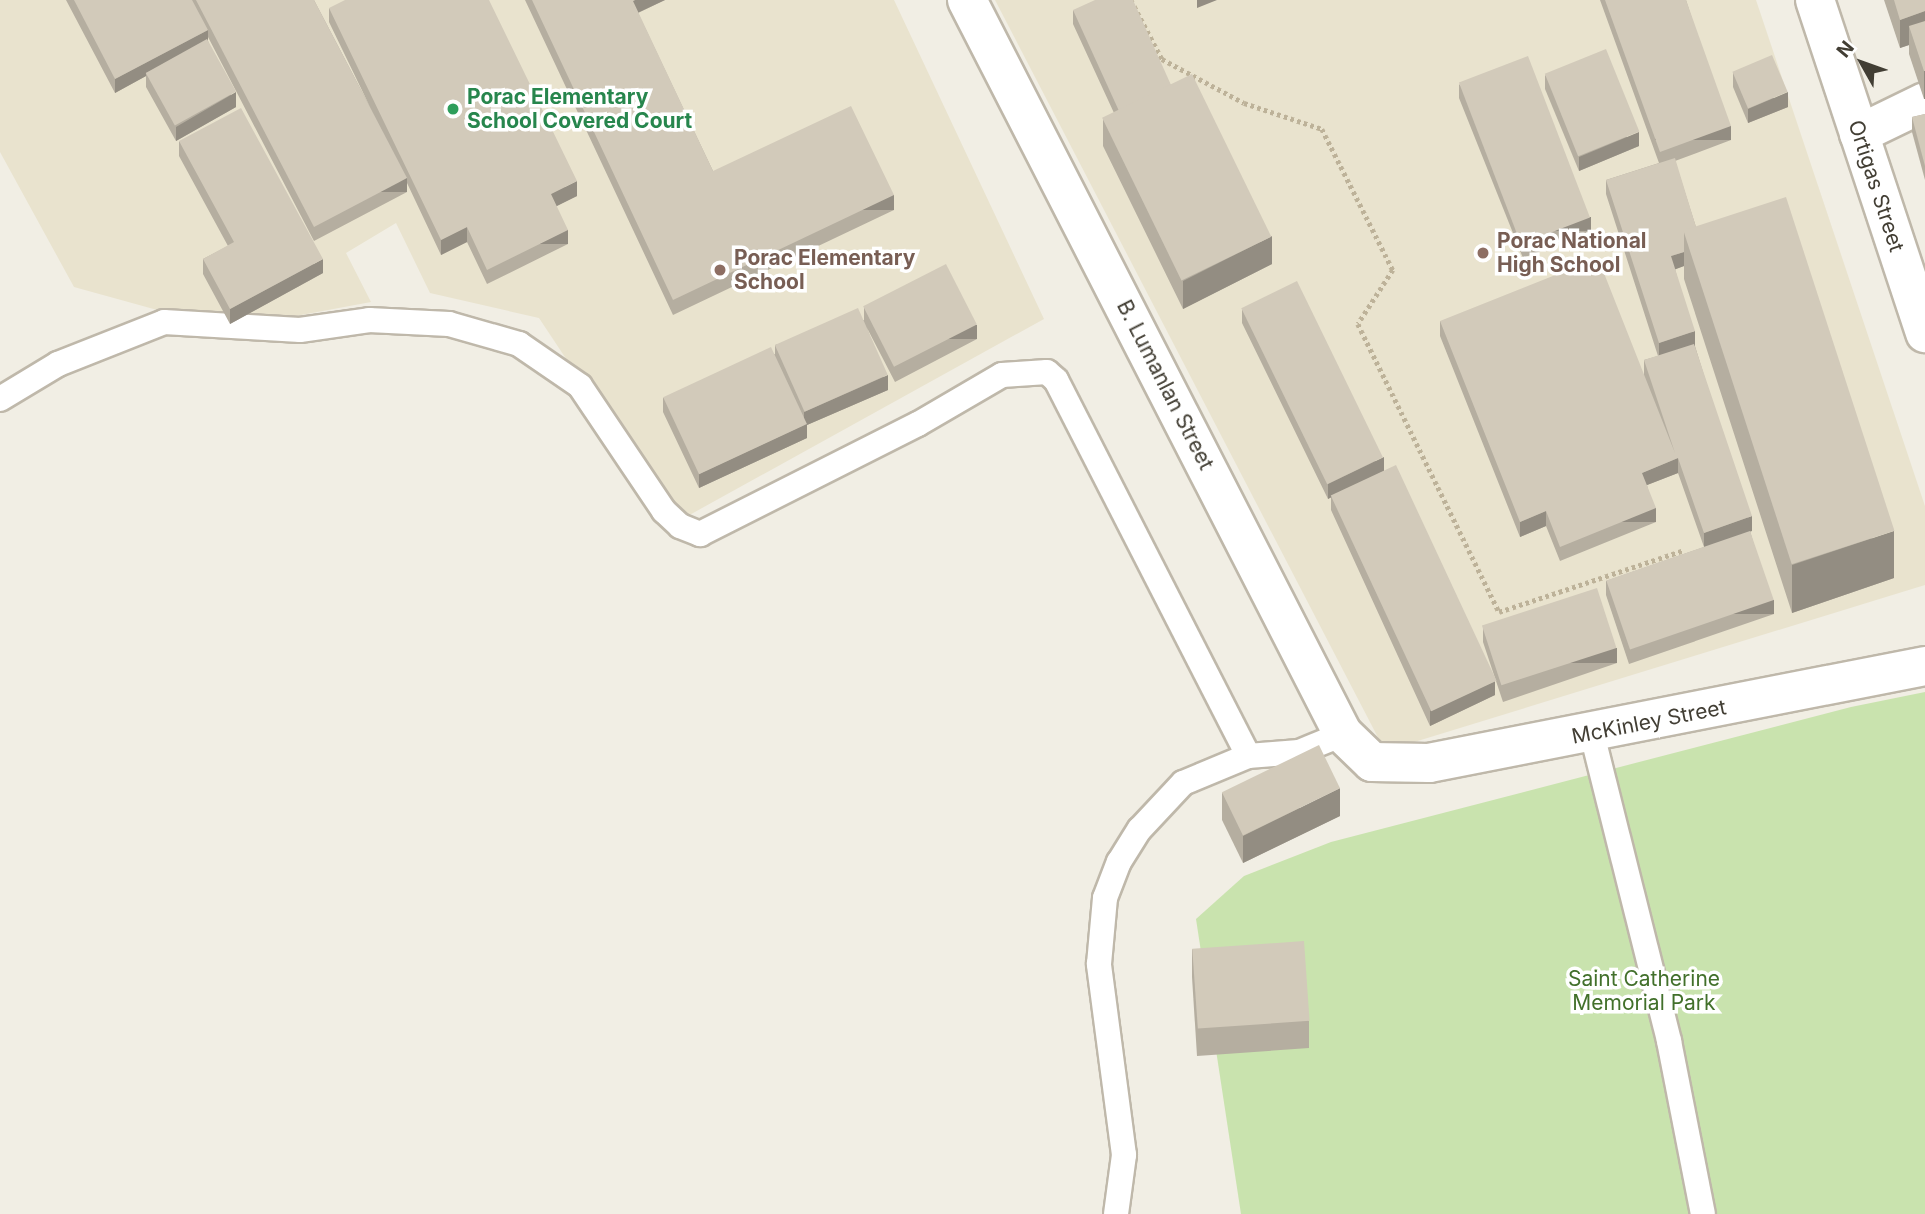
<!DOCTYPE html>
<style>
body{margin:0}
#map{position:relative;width:1925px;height:1214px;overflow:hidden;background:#f1eee4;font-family:Inter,sans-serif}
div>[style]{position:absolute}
.education>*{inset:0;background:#e9e3ce}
.green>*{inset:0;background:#c9e3ae}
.path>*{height:4.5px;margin-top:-2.25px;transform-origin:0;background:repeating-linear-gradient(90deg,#bdb299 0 3.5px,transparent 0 7px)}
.roads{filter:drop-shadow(2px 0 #bfb8aa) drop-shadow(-2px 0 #bfb8aa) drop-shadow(0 2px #bfb8aa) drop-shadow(0 -2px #bfb8aa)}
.service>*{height:24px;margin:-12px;padding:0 12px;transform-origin:12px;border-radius:12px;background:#fff}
.minor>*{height:38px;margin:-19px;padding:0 19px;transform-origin:19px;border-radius:19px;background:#fff}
.wall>*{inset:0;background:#b5aea0}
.shaded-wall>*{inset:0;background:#938d82;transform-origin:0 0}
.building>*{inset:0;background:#d2caba;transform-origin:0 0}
.dots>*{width:19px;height:19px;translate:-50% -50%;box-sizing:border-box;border:4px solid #fff;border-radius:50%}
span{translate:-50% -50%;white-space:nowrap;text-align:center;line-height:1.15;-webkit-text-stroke:7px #fff;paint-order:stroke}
.leisure-label{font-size:21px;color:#27864d;font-weight:700}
.left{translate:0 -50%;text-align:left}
.street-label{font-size:21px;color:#423e34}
.education-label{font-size:21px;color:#785e54;font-weight:700}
.park-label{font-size:21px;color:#42702b}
.north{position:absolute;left:1827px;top:28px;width:70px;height:70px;-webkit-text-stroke:5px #fff;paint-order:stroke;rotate:310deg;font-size:19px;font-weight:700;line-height:28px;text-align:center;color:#423e34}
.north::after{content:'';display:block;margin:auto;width:24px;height:32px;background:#423e34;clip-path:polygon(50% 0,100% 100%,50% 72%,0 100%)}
</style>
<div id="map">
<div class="education">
<i style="clip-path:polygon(0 0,894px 0,1044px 319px,675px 523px,539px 318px,430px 293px,396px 223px,346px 253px,371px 302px,226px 329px,74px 287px,0 152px)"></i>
<i style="clip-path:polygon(995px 0,1756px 0,1925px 506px,1925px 585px,1385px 751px)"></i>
</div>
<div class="green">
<i style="clip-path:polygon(1925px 692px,1925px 1214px,1241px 1214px,1196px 919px,1244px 876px,1331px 842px,1851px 707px)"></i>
</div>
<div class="path">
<i style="left:1131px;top:0;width:67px;rotate:62.3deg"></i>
<i style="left:1162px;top:59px;width:93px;rotate:28.2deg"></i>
<i style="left:1244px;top:103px;width:82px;rotate:18.4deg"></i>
<i style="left:1322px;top:129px;width:158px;rotate:63.3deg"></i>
<i style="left:1393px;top:270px;width:64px;rotate:122.9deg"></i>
<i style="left:1358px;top:324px;width:321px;rotate:63.9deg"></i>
<i style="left:1499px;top:612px;width:195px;rotate:-18.5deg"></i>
</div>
<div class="roads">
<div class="service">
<i style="left:0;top:399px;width:68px;rotate:-31.1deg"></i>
<i style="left:58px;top:364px;width:114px;rotate:-21.6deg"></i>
<i style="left:164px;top:322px;width:136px;rotate:3.4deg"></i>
<i style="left:300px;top:330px;width:70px;rotate:-8.2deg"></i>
<i style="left:369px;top:320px;width:80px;rotate:2.9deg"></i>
<i style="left:449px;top:324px;width:73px;rotate:15.9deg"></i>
<i style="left:519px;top:344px;width:74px;rotate:34.5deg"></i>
<i style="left:580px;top:386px;width:151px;rotate:56.1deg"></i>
<i style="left:664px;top:511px;width:22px;rotate:43deg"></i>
<i style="left:680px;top:526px;width:22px;rotate:22deg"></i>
<i style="left:700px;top:534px;width:244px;rotate:-26.8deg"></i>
<i style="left:918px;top:424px;width:97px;rotate:-30.3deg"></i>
<i style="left:1002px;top:375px;width:45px;rotate:-3.8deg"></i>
<i style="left:1047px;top:372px;width:12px;rotate:42deg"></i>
<i style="left:1056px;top:380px;width:422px;rotate:62.9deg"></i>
<i style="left:1592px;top:734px;width:317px;rotate:75.9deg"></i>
<i style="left:1669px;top:1041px;width:176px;rotate:78.9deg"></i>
<i style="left:1116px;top:1214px;width:60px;rotate:-82.3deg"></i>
<i style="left:1124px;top:1155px;width:193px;rotate:-97.5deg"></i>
<i style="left:1099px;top:964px;width:66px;rotate:-84.8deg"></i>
<i style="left:1105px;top:898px;width:39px;rotate:-69deg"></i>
<i style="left:1119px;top:862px;width:39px;rotate:-58deg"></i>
<i style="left:1140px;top:829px;width:63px;rotate:-46.9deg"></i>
<i style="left:1183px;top:783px;width:70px;rotate:-22.6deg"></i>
<i style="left:1248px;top:756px;width:51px;rotate:-4.5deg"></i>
<i style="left:1299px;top:752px;width:48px;rotate:-22.2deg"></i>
</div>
<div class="minor">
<i style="left:967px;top:0;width:825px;rotate:62.88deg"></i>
<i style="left:1343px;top:734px;width:40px;rotate:44deg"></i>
<i style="left:1372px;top:762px;width:57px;rotate:1deg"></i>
<i style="left:1429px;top:763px;width:505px;rotate:-11.07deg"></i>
<i style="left:1815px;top:0;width:351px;rotate:71.7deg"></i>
<i style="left:1859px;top:134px;width:73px;rotate:-25.9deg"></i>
</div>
</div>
<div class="wall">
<i style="clip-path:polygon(66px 0,314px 0,370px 107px,329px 22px,329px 8px,577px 196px,556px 206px,568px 244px,487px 284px,467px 242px,441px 255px,407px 183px,407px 192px,314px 241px,208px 37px,208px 41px,236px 107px,176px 141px,146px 87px,146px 76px,115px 93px)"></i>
<i style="clip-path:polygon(525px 0,665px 0,638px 13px,713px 171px,894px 210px,673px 315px)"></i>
<i style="clip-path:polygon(1600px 0,1686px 0,1731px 140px,1675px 161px,1696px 227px,1894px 578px,1792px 613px,1684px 279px,1684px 266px,1675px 269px,1695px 346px,1752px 531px,1750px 531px,1774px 614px,1629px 664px,1606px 595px,1606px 581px,1704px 547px,1678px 473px,1647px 485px,1656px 522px,1560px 561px,1546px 526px,1520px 537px,1440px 336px,1440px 321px,1644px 375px,1644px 360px,1658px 356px,1606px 194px,1606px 180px,1659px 163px)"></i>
<i style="clip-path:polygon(1884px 0,1925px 0,1925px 98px,1924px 99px,1909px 54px,1909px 45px,1900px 48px)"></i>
<i style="clip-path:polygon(1073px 10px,1171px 85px,1272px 264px,1183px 309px,1103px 146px,1103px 119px,1114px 113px,1073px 24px)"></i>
<i style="clip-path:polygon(1733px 72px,1788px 107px,1748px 123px,1733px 87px)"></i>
<i style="clip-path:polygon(1545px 75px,1639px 146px,1579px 171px,1545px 89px)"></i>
<i style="clip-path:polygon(1459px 84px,1591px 231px,1523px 258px,1459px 98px)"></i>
<i style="clip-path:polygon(1925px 114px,1925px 180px,1912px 132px,1912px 117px)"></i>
<i style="clip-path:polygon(179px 141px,323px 273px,230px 324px,203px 274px,203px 259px,228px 246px,179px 156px)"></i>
<i style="clip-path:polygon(864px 307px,977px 339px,895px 382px,867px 328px,888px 390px,807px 425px,807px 438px,699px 488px,663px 412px,663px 398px,775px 354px,775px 345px,864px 320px)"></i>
<i style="clip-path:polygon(1242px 309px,1384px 471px,1495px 695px,1430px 726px,1331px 510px,1331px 497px,1328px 499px,1242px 323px)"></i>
<i style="clip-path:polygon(1483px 628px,1617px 663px,1503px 702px,1483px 642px)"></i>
<i style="clip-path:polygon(1222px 793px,1340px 816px,1243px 863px,1222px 820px)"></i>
<i style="clip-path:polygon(1192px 949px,1309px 1021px,1309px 1048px,1197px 1056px,1192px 977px)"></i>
</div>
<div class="shaded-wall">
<i style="clip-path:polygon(635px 0,665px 0,633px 15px,633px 1px)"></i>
<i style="clip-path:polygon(1197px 0,1217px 0,1197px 8px)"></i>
<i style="clip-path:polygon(1925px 11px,1925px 39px,1909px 26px,1909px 45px,1900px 48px,1900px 20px)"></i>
<i style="clip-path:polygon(208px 30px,208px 44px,146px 73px,146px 76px,115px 93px,115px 79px)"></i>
<i style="left:1924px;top:71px;width:1px;height:28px"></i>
<i style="clip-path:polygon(236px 92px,236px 107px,176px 141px,176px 127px)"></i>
<i style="clip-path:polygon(1788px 92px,1788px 107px,1748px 123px,1748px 109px)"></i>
<i style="left:1731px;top:126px;width:14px;height:76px;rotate:90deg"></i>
<i style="clip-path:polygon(1639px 132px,1639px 146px,1579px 171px,1579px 157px)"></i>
<i style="left:407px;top:178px;width:14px;height:105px;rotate:90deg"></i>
<i style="clip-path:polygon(577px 181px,577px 196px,551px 209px,551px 194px)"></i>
<i style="left:894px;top:195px;width:15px;height:245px;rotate:90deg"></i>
<i style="left:1591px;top:217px;width:14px;height:73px;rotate:90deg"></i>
<i style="clip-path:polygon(467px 227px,467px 242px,441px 255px,441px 240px)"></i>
<i style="left:568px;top:230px;width:14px;height:90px;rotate:90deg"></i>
<i style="clip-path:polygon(1272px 236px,1272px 264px,1183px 309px,1183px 281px)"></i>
<i style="clip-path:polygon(1684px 252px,1684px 266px,1671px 271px,1671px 256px)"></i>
<i style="clip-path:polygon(323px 259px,323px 273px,230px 324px,230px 309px)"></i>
<i style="left:977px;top:325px;width:14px;height:93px;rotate:90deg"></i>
<i style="clip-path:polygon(1695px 331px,1695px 346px,1659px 358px,1659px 343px)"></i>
<i style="clip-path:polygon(888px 375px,888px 390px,807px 425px,807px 438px,699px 488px,699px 474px,804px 425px,804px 412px)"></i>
<i style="clip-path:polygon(1384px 457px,1384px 471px,1328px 499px,1328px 484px)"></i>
<i style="clip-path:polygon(1678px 458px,1678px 473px,1642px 487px,1642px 473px)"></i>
<i style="left:1656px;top:508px;width:14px;height:104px;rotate:90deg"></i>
<i style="clip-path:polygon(1546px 511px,1546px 526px,1520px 537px,1520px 522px)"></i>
<i style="clip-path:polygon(1752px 516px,1752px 531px,1704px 548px,1704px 533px)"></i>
<i style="clip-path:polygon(1894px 531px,1894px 578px,1792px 613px,1792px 565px)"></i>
<i style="left:1774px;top:600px;width:14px;height:153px;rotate:90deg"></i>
<i style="left:1617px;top:648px;width:15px;height:121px;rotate:90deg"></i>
<i style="clip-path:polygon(1495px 681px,1495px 695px,1430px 726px,1430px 711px)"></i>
<i style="clip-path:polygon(1340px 788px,1340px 816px,1243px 863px,1243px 836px)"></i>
</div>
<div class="building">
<i style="clip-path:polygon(74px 0,192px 0,208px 30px,115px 79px)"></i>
<i style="clip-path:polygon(196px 0,314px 0,407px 178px,314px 227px)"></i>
<i style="clip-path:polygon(345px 0,489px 0,577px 181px,551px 194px,568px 230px,487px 270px,467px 227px,441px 240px,329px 8px)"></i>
<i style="clip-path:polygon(532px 0,635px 0,633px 1px,713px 171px,851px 106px,894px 195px,673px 300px)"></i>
<i style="clip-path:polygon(1095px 0,1133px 0,1171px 85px,1119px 111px,1073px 10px)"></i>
<i style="clip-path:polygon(1605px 0,1686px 0,1731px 126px,1660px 152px)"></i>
<i style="clip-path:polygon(1894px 0,1925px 0,1925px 11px,1900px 20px)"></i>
<i style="clip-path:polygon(1925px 21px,1925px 71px,1924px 71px,1909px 26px)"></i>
<i style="left:207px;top:39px;width:60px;height:70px;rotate:61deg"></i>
<i style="left:1606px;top:49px;width:89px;height:66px;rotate:68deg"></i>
<i style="left:1772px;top:55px;width:40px;height:43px;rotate:67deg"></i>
<i style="left:1528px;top:56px;width:173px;height:74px;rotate:69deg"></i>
<i style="left:1192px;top:74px;width:181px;height:100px;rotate:64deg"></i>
<i style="clip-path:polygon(241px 108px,323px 259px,230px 309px,203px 259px,234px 242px,179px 141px)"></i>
<i style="clip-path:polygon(1925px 114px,1925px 166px,1912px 117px)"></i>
<i style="clip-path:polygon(1675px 158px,1696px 227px,1684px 231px,1684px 252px,1671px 256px,1695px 331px,1659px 343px,1606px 180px)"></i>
<i style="left:1786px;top:197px;width:351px;height:108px;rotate:72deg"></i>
<i style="clip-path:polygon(1598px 258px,1675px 453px,1644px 360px,1694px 344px,1752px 516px,1704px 533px,1678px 458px,1642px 473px,1656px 508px,1560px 547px,1546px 511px,1520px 522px,1440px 321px)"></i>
<i style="left:946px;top:264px;width:68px;height:93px;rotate:63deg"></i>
<i style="left:1297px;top:281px;width:196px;height:62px;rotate:64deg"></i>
<i style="left:858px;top:308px;width:73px;height:91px;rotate:66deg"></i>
<i style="left:771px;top:347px;width:85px;height:119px;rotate:65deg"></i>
<i style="left:1396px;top:465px;width:238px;height:72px;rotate:65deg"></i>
<i style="left:1750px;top:531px;width:73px;height:152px;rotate:71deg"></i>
<i style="left:1597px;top:588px;width:63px;height:121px;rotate:72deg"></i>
<i style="left:1319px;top:745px;width:48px;height:108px;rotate:64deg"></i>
<i style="left:1304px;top:941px;width:80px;height:112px;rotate:86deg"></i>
</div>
<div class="dots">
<i style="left:453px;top:109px;background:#2e9e5b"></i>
<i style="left:1483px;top:253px;background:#8d6e63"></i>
<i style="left:720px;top:270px;background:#8d6e63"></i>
</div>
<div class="leisure-label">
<span class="left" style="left:467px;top:109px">Porac Elementary<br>School Covered Court</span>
</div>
<div class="street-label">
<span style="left:1876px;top:186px;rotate:72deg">Ortigas Street</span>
<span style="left:1165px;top:385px;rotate:63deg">B. Lumanlan Street</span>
<span style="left:1649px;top:722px;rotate:-11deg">McKinley Street</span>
</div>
<div class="education-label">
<span class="left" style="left:1497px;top:253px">Porac National<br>High School</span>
<span class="left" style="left:734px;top:270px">Porac Elementary<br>School</span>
</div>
<div class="park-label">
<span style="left:1644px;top:991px">Saint Catherine<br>Memorial Park</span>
</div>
<div class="north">N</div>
</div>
